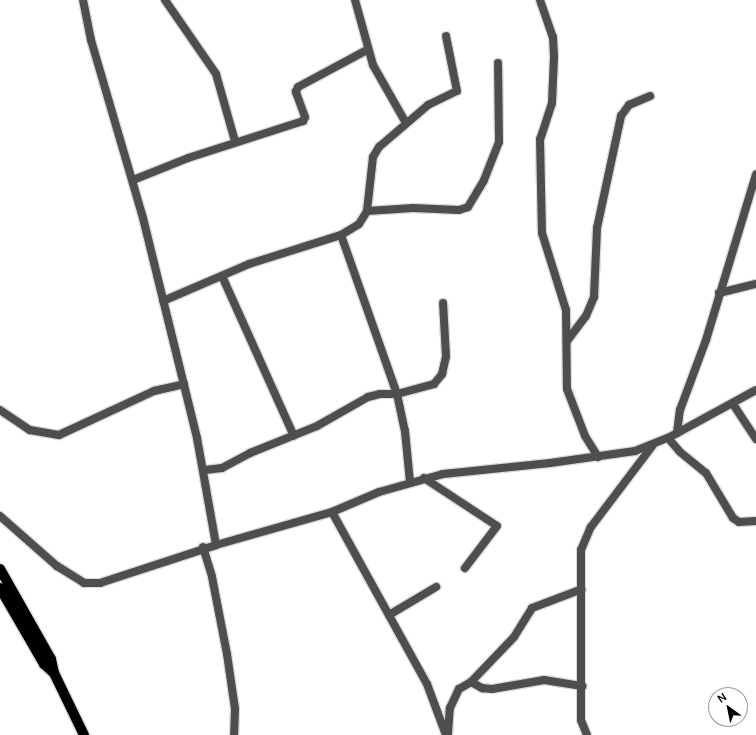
<!DOCTYPE html>
<style>
body{margin:0}
#map{position:relative;width:756px;height:735px;overflow:hidden;background:#fff;font-family:Manrope,sans-serif}
div>[style]{position:absolute}
.roads{filter:drop-shadow(1px 0 #dbdbdb) drop-shadow(-1px 0 #dbdbdb) drop-shadow(0 1px #dbdbdb) drop-shadow(0 -1px #dbdbdb)}
.street>*{height:8px;margin:-4px;padding:0 4px;transform-origin:4px;border-radius:4px;background:#4e4e4e}
.primary>*{height:10px;margin:-5px;padding:0 5px;transform-origin:5px;border-radius:5px;background:#000}
span{translate:-50% -50%;white-space:nowrap;text-align:center;line-height:1.15;-webkit-text-stroke:3.5px #fff;paint-order:stroke}
.north{position:absolute;left:708px;top:687px;width:40px;height:40px;box-sizing:border-box;background:#fff;border:1px solid #999;border-radius:50%;rotate:327deg;font-size:11px;font-weight:700;line-height:16px;text-align:center;color:#000}
.north::after{content:'';display:block;margin:auto;width:14px;height:18px;background:#000;clip-path:polygon(50% 0,100% 100%,50% 72%,0 100%)}
</style>
<div id="map">
<div class="roads">
<div class="street">
<i style="left:83px;top:0;width:41px;rotate:78.7deg"></i>
<i style="left:91px;top:40px;width:185px;rotate:73.7deg"></i>
<i style="left:143px;top:218px;width:227px;rotate:76.2deg"></i>
<i style="left:197px;top:438px;width:109px;rotate:79.9deg"></i>
<i style="left:216px;top:545px;width:121px;rotate:-15.9deg"></i>
<i style="left:332px;top:512px;width:51px;rotate:-23.1deg"></i>
<i style="left:379px;top:492px;width:66px;rotate:-15.7deg"></i>
<i style="left:443px;top:474px;width:108px;rotate:-5.9deg"></i>
<i style="left:550px;top:463px;width:86px;rotate:-8deg"></i>
<i style="left:635px;top:451px;width:35px;rotate:-22deg"></i>
<i style="left:668px;top:438px;width:100px;rotate:-28.6deg"></i>
<i style="left:165px;top:0;width:90px;rotate:55.4deg"></i>
<i style="left:216px;top:74px;width:70px;rotate:74.2deg"></i>
<i style="left:355px;top:0;width:67px;rotate:74.5deg"></i>
<i style="left:373px;top:65px;width:67px;rotate:60.4deg"></i>
<i style="left:540px;top:0;width:39px;rotate:71deg"></i>
<i style="left:553px;top:37px;width:20px;rotate:87deg"></i>
<i style="left:554px;top:57px;width:46px;rotate:92.5deg"></i>
<i style="left:552px;top:103px;width:38px;rotate:108deg"></i>
<i style="left:540px;top:139px;width:94px;rotate:88.8deg"></i>
<i style="left:542px;top:233px;width:81px;rotate:72.7deg"></i>
<i style="left:566px;top:310px;width:79px;rotate:89.3deg"></i>
<i style="left:567px;top:389px;width:50px;rotate:69deg"></i>
<i style="left:585px;top:436px;width:25px;rotate:58deg"></i>
<i style="left:133px;top:180px;width:59px;rotate:-21.8deg"></i>
<i style="left:188px;top:158px;width:121px;rotate:-17.8deg"></i>
<i style="left:303px;top:121px;width:4px;rotate:-63deg"></i>
<i style="left:305px;top:117px;width:27px;rotate:-110deg"></i>
<i style="left:296px;top:92px;width:5px;rotate:-68deg"></i>
<i style="left:298px;top:87px;width:78px;rotate:-28.2deg"></i>
<i style="left:367px;top:211px;width:46px;rotate:-3.7deg"></i>
<i style="left:413px;top:208px;width:46px;rotate:2.5deg"></i>
<i style="left:459px;top:210px;width:9px;rotate:-18deg"></i>
<i style="left:468px;top:207px;width:31px;rotate:-59deg"></i>
<i style="left:484px;top:180px;width:41px;rotate:-68.5deg"></i>
<i style="left:499px;top:142px;width:79px;rotate:-90.7deg"></i>
<i style="left:341px;top:235px;width:169px;rotate:70.6deg"></i>
<i style="left:397px;top:394px;width:38px;rotate:78deg"></i>
<i style="left:405px;top:431px;width:51px;rotate:84.4deg"></i>
<i style="left:222px;top:276px;width:175px;rotate:65.8deg"></i>
<i style="left:719px;top:293px;width:38px;rotate:-14deg"></i>
<i style="left:163px;top:301px;width:94px;rotate:-23.3deg"></i>
<i style="left:249px;top:264px;width:96px;rotate:-17.5deg"></i>
<i style="left:341px;top:235px;width:21px;rotate:-31deg"></i>
<i style="left:359px;top:224px;width:15px;rotate:-58deg"></i>
<i style="left:367px;top:211px;width:54px;rotate:-83.7deg"></i>
<i style="left:373px;top:157px;width:12px;rotate:-59deg"></i>
<i style="left:379px;top:147px;width:65px;rotate:-40.6deg"></i>
<i style="left:428px;top:105px;width:32px;rotate:-26deg"></i>
<i style="left:457px;top:91px;width:56px;rotate:-101.3deg"></i>
<i style="left:567px;top:341px;width:31px;rotate:-53deg"></i>
<i style="left:586px;top:316px;width:21px;rotate:-67deg"></i>
<i style="left:594px;top:297px;width:69px;rotate:-87.5deg"></i>
<i style="left:597px;top:228px;width:115px;rotate:-77.9deg"></i>
<i style="left:621px;top:116px;width:14px;rotate:-54deg"></i>
<i style="left:629px;top:105px;width:23px;rotate:-23deg"></i>
<i style="left:733px;top:404px;width:42px;rotate:56.7deg"></i>
<i style="left:0;top:410px;width:36px;rotate:34deg"></i>
<i style="left:30px;top:430px;width:29px;rotate:10deg"></i>
<i style="left:59px;top:435px;width:105px;rotate:-24.9deg"></i>
<i style="left:154px;top:391px;width:31px;rotate:-13deg"></i>
<i style="left:677px;top:433px;width:23px;rotate:-83deg"></i>
<i style="left:680px;top:410px;width:75px;rotate:-69.6deg"></i>
<i style="left:706px;top:340px;width:173px;rotate:-73.2deg"></i>
<i style="left:668px;top:438px;width:18px;rotate:49deg"></i>
<i style="left:680px;top:452px;width:33px;rotate:39deg"></i>
<i style="left:706px;top:473px;width:52px;rotate:59deg"></i>
<i style="left:733px;top:518px;width:7px;rotate:34deg"></i>
<i style="left:739px;top:522px;width:17px;rotate:-3deg"></i>
<i style="left:205px;top:470px;width:17px;rotate:-7deg"></i>
<i style="left:222px;top:468px;width:32px;rotate:-28deg"></i>
<i style="left:250px;top:453px;width:72px;rotate:-21.9deg"></i>
<i style="left:317px;top:426px;width:59px;rotate:-29.6deg"></i>
<i style="left:368px;top:397px;width:12px;rotate:-14deg"></i>
<i style="left:380px;top:394px;width:17px"></i>
<i style="left:397px;top:394px;width:38px;rotate:-15deg"></i>
<i style="left:434px;top:384px;width:13px;rotate:-51deg"></i>
<i style="left:442px;top:374px;width:18px;rotate:-77deg"></i>
<i style="left:446px;top:356px;width:53px;rotate:-93.2deg"></i>
<i style="left:424px;top:478px;width:87px;rotate:33.3deg"></i>
<i style="left:497px;top:526px;width:53px;rotate:127.3deg"></i>
<i style="left:332px;top:512px;width:196px;rotate:61.1deg"></i>
<i style="left:427px;top:684px;width:54px;rotate:69.6deg"></i>
<i style="left:0;top:516px;width:76px;rotate:41.3deg"></i>
<i style="left:57px;top:566px;width:32px;rotate:32deg"></i>
<i style="left:84px;top:583px;width:16px"></i>
<i style="left:100px;top:583px;width:122px;rotate:-18.1deg"></i>
<i style="left:203px;top:547px;width:31px;rotate:73deg"></i>
<i style="left:212px;top:577px;width:78px;rotate:79deg"></i>
<i style="left:227px;top:654px;width:56px;rotate:81.7deg"></i>
<i style="left:235px;top:709px;width:26px;rotate:92deg"></i>
<i style="left:389px;top:615px;width:55px;rotate:-30.8deg"></i>
<i style="left:471px;top:682px;width:13px;rotate:29deg"></i>
<i style="left:482px;top:688px;width:10px;rotate:6deg"></i>
<i style="left:492px;top:689px;width:53px;rotate:-9.8deg"></i>
<i style="left:544px;top:680px;width:39px;rotate:9deg"></i>
<i style="left:448px;top:734px;width:26px;rotate:-86deg"></i>
<i style="left:450px;top:708px;width:21px;rotate:-65deg"></i>
<i style="left:459px;top:689px;width:14px;rotate:-30deg"></i>
<i style="left:471px;top:682px;width:62px;rotate:-46.3deg"></i>
<i style="left:514px;top:637px;width:34px;rotate:-58deg"></i>
<i style="left:532px;top:608px;width:53px;rotate:-20.8deg"></i>
<i style="left:587px;top:735px;width:16px;rotate:-112deg"></i>
<i style="left:581px;top:720px;width:170px;rotate:-90deg"></i>
<i style="left:581px;top:550px;width:25px;rotate:-67deg"></i>
<i style="left:591px;top:527px;width:103px;rotate:-52.9deg"></i>
</div>
<div class="primary">
<i style="left:0;top:569px;width:103px;rotate:60.5deg"></i>
<i style="left:51px;top:659px;width:14px;rotate:78deg"></i>
<i style="left:54px;top:673px;width:69px;rotate:64.2deg"></i>
<i style="left:0;top:588px;width:88px;rotate:59.9deg"></i>
<i style="left:44px;top:664px;width:13px;rotate:42deg"></i>
</div>
</div>
<div class="north">N</div>
</div>
